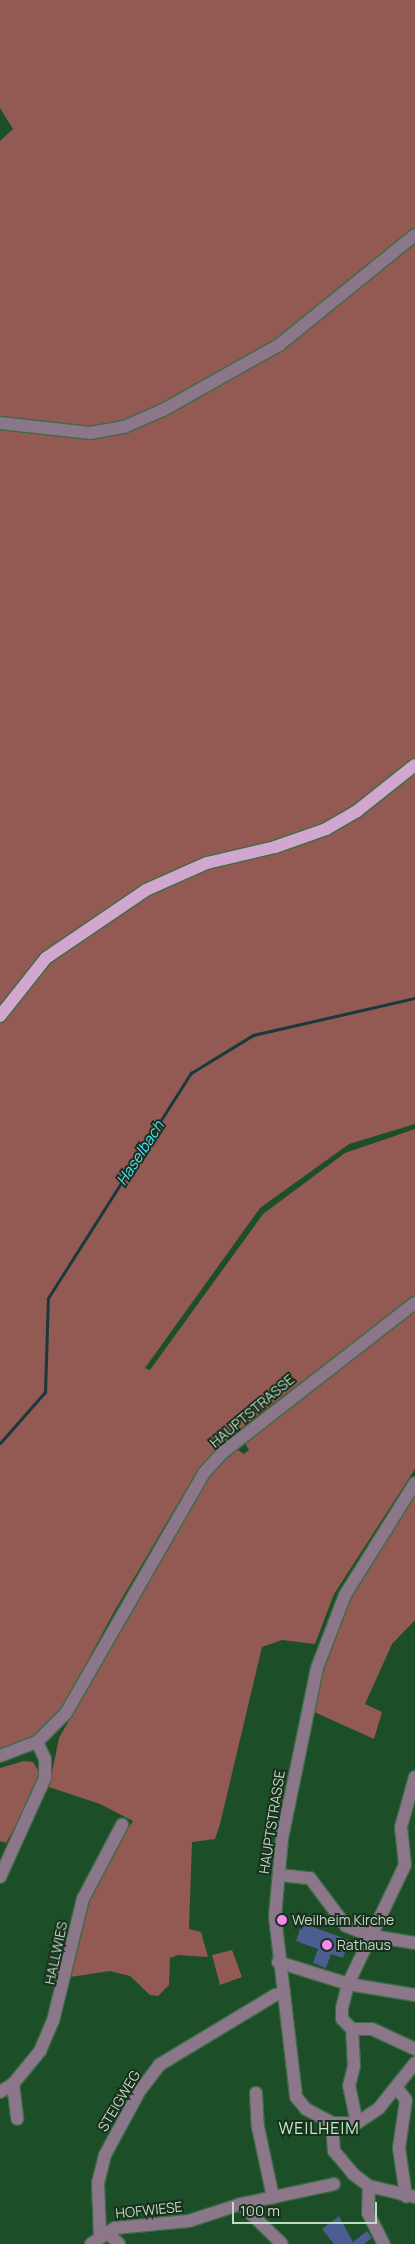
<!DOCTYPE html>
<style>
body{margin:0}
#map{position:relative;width:415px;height:2244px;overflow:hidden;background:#1c4f28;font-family:Manrope,sans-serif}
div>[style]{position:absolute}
.green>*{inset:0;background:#925a52}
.stream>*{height:3px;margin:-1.5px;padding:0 1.5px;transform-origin:1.5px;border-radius:1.5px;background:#19393e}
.building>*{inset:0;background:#4c5d91}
.roads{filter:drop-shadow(1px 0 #3d6b47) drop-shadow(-1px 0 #3d6b47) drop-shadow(0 1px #3d6b47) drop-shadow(0 -1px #3d6b47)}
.minor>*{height:12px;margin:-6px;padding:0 6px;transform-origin:6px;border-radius:6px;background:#8c768a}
.major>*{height:12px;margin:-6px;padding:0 6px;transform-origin:6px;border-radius:6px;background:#d2a7cf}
.dots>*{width:14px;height:14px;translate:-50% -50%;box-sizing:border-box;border:2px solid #1a2f1e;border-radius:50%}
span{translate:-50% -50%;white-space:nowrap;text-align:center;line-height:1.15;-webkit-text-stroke:4px #1a2f1e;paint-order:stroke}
.street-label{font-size:14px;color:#c1dcc5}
.poi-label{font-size:14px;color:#c1dcc5}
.left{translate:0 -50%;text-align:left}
.water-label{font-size:15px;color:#4de3f8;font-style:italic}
.quarter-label{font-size:16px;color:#bcf3c3;letter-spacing:1px}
.scale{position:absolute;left:232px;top:2202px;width:145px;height:22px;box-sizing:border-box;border:2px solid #c1dcc5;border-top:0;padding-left:6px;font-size:15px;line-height:18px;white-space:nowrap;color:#c1dcc5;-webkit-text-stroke:4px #1a2f1e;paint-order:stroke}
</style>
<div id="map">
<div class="green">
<i style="clip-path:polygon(0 0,415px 0,415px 1124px,349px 1144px,260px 1208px,145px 1368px,150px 1370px,263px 1214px,345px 1153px,415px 1129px,415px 1295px,227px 1439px,199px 1468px,115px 1610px,61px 1710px,36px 1736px,0 1752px,0 141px,13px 129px,0 108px)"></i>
<i style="clip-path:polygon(415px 1308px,415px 1469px,334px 1594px,315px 1644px,282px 1640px,262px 1647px,220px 1824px,215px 1839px,192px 1842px,189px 1929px,201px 1932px,208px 1957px,178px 1955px,170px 1958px,169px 1985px,158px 1996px,150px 1995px,130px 1976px,110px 1971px,70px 1977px,89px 1899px,104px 1864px,133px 1821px,100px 1804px,49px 1787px,59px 1738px,210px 1472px,235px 1448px,244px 1454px,249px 1450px,243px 1440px)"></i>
<i style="clip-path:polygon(415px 1492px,415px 1620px,392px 1644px,365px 1704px,382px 1712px,374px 1739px,312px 1711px,341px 1613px)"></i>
<i style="clip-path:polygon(24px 1761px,33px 1762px,40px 1773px,38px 1785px,6px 1843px,0 1841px,0 1768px)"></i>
<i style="clip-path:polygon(232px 1950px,242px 1977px,220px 1985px,212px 1955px)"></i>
</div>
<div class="stream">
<i style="left:0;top:1443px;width:68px;rotate:-48.6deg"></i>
<i style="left:45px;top:1392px;width:94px;rotate:-88.2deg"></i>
<i style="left:48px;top:1298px;width:267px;rotate:-57.6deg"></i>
<i style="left:191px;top:1073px;width:73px;rotate:-31.5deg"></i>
<i style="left:253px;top:1035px;width:166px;rotate:-12.9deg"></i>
</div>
<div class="building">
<i style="clip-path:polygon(302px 1923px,349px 1940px,343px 1958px,331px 1954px,326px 1968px,313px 1963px,318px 1949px,296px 1941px)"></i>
<i style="clip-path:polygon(339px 2216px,353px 2242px,367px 2231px,372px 2238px,364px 2244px,334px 2244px,322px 2229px)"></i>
</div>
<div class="roads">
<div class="minor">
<i style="left:0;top:423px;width:91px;rotate:6.3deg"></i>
<i style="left:90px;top:433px;width:35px;rotate:-10deg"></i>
<i style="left:124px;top:427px;width:43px;rotate:-23.6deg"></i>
<i style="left:163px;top:410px;width:133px;rotate:-29.3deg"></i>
<i style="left:279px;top:345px;width:175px;rotate:-39deg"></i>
<i style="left:415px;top:1483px;width:132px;rotate:122deg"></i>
<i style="left:345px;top:1595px;width:78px;rotate:111deg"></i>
<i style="left:317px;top:1668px;width:174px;rotate:101.6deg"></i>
<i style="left:282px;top:1838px;width:79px;rotate:95.1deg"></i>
<i style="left:275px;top:1917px;width:181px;rotate:83.3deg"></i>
<i style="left:296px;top:2097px;width:16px;rotate:50deg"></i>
<i style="left:306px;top:2109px;width:30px;rotate:28deg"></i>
<i style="left:332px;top:2123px;width:25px"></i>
<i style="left:357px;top:2123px;width:27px;rotate:-34deg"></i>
<i style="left:379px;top:2108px;width:58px;rotate:-51.3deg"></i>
<i style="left:0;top:1756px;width:40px;rotate:-21deg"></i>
<i style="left:37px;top:1742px;width:41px;rotate:-45deg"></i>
<i style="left:66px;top:1713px;width:277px;rotate:-60.1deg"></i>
<i style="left:204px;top:1473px;width:27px;rotate:-48deg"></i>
<i style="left:222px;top:1453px;width:244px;rotate:-37.9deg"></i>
<i style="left:279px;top:1875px;width:31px;rotate:6deg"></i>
<i style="left:310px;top:1878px;width:60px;rotate:53.1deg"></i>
<i style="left:346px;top:1926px;width:28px;rotate:21deg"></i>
<i style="left:372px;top:1936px;width:44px;rotate:9.2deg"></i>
<i style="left:0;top:1877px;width:109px;rotate:-65.6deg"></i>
<i style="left:45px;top:1778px;width:19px;rotate:-90deg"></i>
<i style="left:45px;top:1759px;width:19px;rotate:-115deg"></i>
<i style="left:278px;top:1962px;width:73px;rotate:17.4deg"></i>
<i style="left:348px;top:1984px;width:68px;rotate:9.3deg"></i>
<i style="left:352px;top:2029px;width:20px"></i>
<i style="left:372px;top:2029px;width:47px;rotate:24.9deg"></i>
<i style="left:13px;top:2084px;width:35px;rotate:83deg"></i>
<i style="left:396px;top:2087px;width:16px;rotate:52deg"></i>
<i style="left:406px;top:2100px;width:49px;rotate:98.3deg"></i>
<i style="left:399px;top:2148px;width:49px;rotate:81.7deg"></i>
<i style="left:0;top:2092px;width:15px;rotate:-32deg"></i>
<i style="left:13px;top:2084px;width:43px;rotate:-50.7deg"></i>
<i style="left:40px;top:2051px;width:33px;rotate:-67deg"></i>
<i style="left:53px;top:2021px;width:126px;rotate:-76.2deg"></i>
<i style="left:83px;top:1899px;width:84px;rotate:-62.2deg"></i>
<i style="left:256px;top:2093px;width:34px;rotate:87deg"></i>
<i style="left:258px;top:2127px;width:72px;rotate:77.9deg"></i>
<i style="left:332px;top:2123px;width:28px;rotate:86deg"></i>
<i style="left:334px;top:2151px;width:30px;rotate:50deg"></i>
<i style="left:353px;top:2174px;width:20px;rotate:37deg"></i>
<i style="left:369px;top:2186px;width:47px;rotate:13.4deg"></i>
<i style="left:357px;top:2123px;width:38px;rotate:-102deg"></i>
<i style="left:349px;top:2086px;width:21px;rotate:-76deg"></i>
<i style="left:354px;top:2066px;width:37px;rotate:-93deg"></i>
<i style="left:352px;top:2029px;width:14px;rotate:-135deg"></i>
<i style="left:342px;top:2019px;width:11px;rotate:-90deg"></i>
<i style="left:342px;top:2008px;width:25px;rotate:-76deg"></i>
<i style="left:348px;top:1984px;width:132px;rotate:-64.4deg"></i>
<i style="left:405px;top:1865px;width:38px;rotate:-96deg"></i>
<i style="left:401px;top:1827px;width:52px;rotate:-74.4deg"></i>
<i style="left:369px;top:2186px;width:27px;rotate:92deg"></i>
<i style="left:368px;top:2213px;width:35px;rotate:63deg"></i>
<i style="left:241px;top:2204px;width:57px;rotate:44.3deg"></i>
<i style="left:107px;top:2232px;width:17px;rotate:45deg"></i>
<i style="left:100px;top:2235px;width:52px;rotate:-92.2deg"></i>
<i style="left:98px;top:2183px;width:29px;rotate:-76deg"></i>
<i style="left:105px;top:2155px;width:72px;rotate:-61.6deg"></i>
<i style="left:139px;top:2092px;width:34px;rotate:-53deg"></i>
<i style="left:159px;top:2065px;width:135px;rotate:-31.1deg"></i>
<i style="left:275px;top:1995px;width:9px;rotate:-13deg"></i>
<i style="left:91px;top:2244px;width:29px;rotate:-34deg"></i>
<i style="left:115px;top:2228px;width:74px;rotate:-5.4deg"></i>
<i style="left:189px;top:2221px;width:55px;rotate:-18.1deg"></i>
<i style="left:241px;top:2204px;width:95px;rotate:-12.1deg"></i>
</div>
<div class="major">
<i style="left:0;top:1016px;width:74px;rotate:-51.6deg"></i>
<i style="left:46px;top:958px;width:121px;rotate:-34.2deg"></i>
<i style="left:146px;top:890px;width:67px;rotate:-23.9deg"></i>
<i style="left:207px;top:863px;width:70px;rotate:-13.2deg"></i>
<i style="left:275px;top:847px;width:54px;rotate:-19.4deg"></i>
<i style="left:326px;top:829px;width:36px;rotate:-30deg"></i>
<i style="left:357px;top:811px;width:74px;rotate:-38.4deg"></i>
</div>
</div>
<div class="dots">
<i style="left:282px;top:1920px;background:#f489f0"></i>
<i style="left:327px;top:1945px;background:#f489f0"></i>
</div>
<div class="street-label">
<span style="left:252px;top:1411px;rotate:-40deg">HAUPTSTRASSE</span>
<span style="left:272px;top:1822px;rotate:-81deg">HAUPTSTRASSE</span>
<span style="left:56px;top:1953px;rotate:-78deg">HALLWIES</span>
<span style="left:119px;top:2101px;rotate:-59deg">STEIGWEG</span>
<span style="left:149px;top:2210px;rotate:-6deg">HOFWIESE</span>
</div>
<div class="poi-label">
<span class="left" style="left:292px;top:1920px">Weilheim Kirche</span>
<span class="left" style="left:337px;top:1945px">Rathaus</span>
</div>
<div class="water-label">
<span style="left:140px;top:1153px;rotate:-57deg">Haselbach</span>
</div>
<div class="quarter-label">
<span style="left:319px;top:2128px">WEILHEIM</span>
</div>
<div class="scale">100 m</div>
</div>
